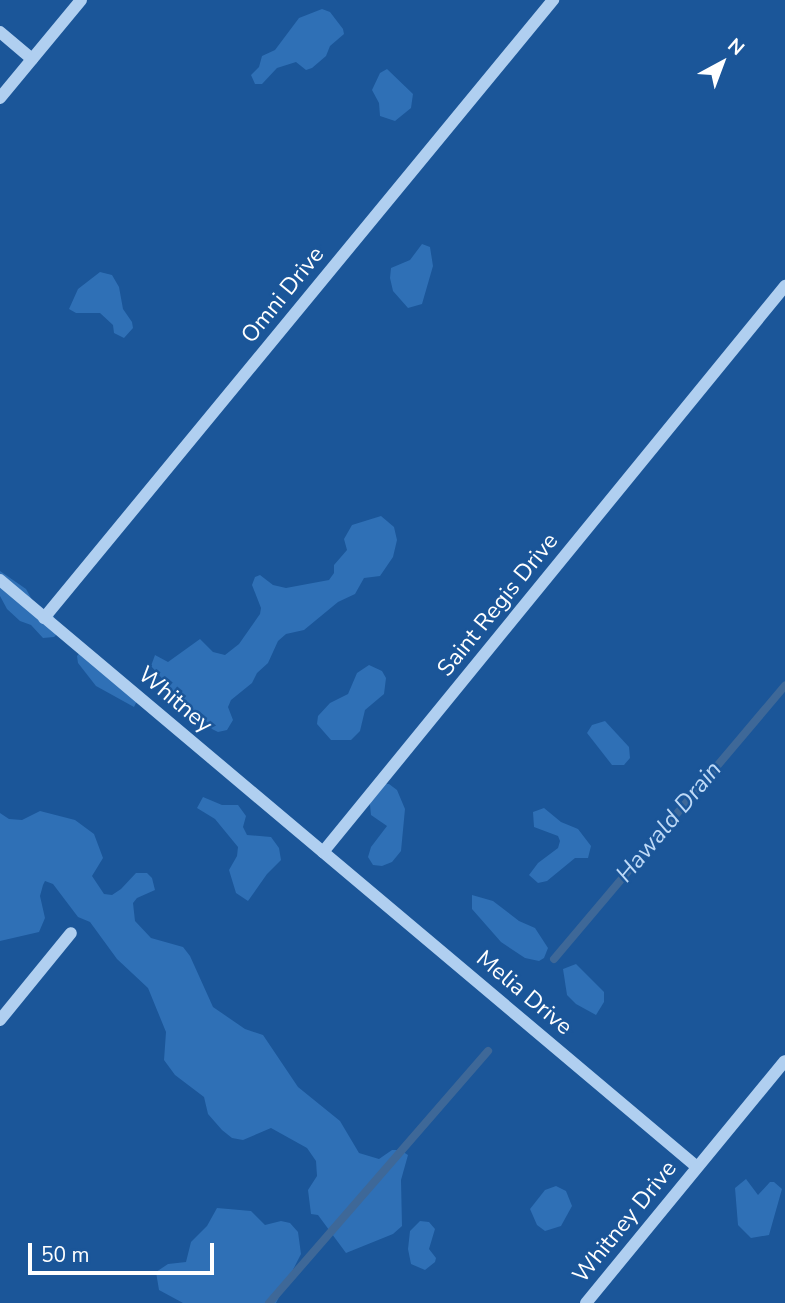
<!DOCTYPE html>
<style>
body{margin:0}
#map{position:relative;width:785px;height:1303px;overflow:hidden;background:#1b5699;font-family:"Nunito Sans",sans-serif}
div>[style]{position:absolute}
.green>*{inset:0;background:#2f70b6}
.stream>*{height:8px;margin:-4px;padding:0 4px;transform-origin:4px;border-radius:4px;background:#3e6898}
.minor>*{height:12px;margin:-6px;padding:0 6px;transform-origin:6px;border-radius:6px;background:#b0cff0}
span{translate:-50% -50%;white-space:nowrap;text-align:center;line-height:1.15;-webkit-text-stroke:5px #1b5699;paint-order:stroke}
.street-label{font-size:23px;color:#fff}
.water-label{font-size:24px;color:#bdd9f7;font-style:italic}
.north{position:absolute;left:687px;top:28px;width:70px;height:70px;-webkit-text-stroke:5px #1b5699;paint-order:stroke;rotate:41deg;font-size:19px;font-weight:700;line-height:28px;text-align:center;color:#fff}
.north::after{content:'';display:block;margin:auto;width:24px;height:32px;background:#fff;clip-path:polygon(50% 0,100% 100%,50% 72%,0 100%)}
.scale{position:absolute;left:28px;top:1243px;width:186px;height:32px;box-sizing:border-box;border:4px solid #fff;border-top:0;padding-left:9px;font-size:21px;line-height:24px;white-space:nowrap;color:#fff;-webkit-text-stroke:5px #1b5699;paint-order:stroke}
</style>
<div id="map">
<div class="green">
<i style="clip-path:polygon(322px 9px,330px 12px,343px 29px,344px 34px,330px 46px,326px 56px,312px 68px,306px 70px,296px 62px,277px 68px,262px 84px,255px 84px,251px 75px,259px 67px,262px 56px,275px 50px,299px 18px)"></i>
<i style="clip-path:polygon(387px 69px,413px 94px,411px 108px,395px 121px,380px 116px,379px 103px,372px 90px,380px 73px)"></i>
<i style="clip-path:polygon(422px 244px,430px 247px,433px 266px,422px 304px,408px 308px,393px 291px,390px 278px,391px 268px,410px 260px)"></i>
<i style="clip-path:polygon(100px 272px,112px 275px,119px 287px,123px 309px,132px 322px,133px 328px,124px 338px,114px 333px,113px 325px,100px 313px,76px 313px,69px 309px,78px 289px)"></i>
<i style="clip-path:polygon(381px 516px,394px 527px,397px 540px,393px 557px,380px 576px,364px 578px,355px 594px,338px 602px,304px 630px,286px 634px,278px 641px,268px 663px,257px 673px,252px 683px,231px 700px,228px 707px,233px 720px,227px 730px,218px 732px,212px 729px,204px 718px,190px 710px,151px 666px,155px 655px,168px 662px,200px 639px,213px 652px,225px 655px,239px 644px,260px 614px,261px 608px,252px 585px,255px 577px,260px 575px,273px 585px,286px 588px,329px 580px,334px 573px,334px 565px,347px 550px,344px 539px,352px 525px)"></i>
<i style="clip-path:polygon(0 571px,26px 589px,35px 605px,54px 616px,57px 634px,54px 637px,43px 638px,31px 625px,20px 621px,7px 609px,0 596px)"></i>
<i style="clip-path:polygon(83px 649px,97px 654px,137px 701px,134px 707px,96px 686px,78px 663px,77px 656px)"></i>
<i style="clip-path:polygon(369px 665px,382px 671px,386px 678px,384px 694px,365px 710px,360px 731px,351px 740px,331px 740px,317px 724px,318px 716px,330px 703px,348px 694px,357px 673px)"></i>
<i style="clip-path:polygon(605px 721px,629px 747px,630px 758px,624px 765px,612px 765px,587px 733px,592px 725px)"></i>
<i style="clip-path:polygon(383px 784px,389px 784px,397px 790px,405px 809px,401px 851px,392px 862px,382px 866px,373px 865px,368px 857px,371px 847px,387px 826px,371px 815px,369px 795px)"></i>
<i style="clip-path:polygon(203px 797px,222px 805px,238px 805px,246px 816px,243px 827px,247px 835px,271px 837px,279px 848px,281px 860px,267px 874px,248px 901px,236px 893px,229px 870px,237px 856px,238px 847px,215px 819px,197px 808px)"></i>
<i style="clip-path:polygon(544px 808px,561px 822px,578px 829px,591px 846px,588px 858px,575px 858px,547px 881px,538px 883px,529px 875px,538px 863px,558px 848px,560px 841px,558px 836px,534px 827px,533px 812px)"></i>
<i style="clip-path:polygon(40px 811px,75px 820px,94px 834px,103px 858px,92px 876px,104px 894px,112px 895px,121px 889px,136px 873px,147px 873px,152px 878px,155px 890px,137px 898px,133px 903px,135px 921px,151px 938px,183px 947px,190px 956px,213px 1007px,245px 1029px,263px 1035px,298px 1087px,340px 1121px,359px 1153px,379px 1159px,392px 1150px,400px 1150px,408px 1155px,401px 1180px,402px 1226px,393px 1234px,346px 1253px,318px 1215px,311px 1214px,308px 1190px,317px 1176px,316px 1161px,307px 1148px,271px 1128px,243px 1140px,232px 1138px,222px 1130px,208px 1114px,204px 1097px,175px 1075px,164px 1060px,166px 1032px,148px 988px,117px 959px,90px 922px,78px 917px,53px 884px,45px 881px,43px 885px,40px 896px,45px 918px,39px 932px,0 941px,0 813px,9px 819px,22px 820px)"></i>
<i style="clip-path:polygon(472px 895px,493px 901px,519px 921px,535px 928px,548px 948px,544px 958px,539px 961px,525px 958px,501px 942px,472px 909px)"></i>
<i style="clip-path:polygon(576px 964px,604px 992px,604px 1002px,596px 1015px,576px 1004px,567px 995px,563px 969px)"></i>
<i style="clip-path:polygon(746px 1179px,758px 1195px,770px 1182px,774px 1182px,782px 1189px,769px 1235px,751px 1238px,738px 1225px,735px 1188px)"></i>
<i style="clip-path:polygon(556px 1186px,566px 1191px,572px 1206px,561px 1226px,545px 1231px,537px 1225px,530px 1209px,545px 1190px)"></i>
<i style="clip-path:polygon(217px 1208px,251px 1211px,265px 1225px,281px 1221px,290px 1223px,298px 1232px,301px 1254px,276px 1303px,183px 1303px,159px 1290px,156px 1272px,168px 1264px,186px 1262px,191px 1242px,207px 1226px)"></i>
<i style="clip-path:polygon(420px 1221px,429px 1222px,435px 1229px,429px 1249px,436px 1258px,435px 1262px,425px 1270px,411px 1264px,408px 1249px,410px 1231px)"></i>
</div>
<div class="stream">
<i style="left:554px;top:959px;width:358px;rotate:-49.8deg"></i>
<i style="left:269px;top:1303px;width:334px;rotate:-49deg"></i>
</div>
<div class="minor">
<i style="left:0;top:32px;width:42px;rotate:40.2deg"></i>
<i style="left:0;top:98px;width:127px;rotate:-50.4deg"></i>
<i style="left:0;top:580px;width:911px;rotate:40.1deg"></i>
<i style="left:44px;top:618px;width:801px;rotate:-50.52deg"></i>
<i style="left:323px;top:852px;width:731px;rotate:-50.78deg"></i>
<i style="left:0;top:1020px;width:112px;rotate:-50.8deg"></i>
<i style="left:586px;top:1303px;width:313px;rotate:-50.6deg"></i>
</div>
<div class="street-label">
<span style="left:283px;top:295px;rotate:-51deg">Omni Drive</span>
<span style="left:498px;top:605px;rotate:-51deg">Saint Regis Drive</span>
<span style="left:175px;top:700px;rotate:40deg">Whitney</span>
<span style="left:524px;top:993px;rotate:40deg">Melia Drive</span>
<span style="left:625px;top:1222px;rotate:-51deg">Whitney Drive</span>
</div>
<div class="water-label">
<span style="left:669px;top:822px;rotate:-50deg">Hawald Drain</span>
</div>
<div class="north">N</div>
<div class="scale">50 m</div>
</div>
